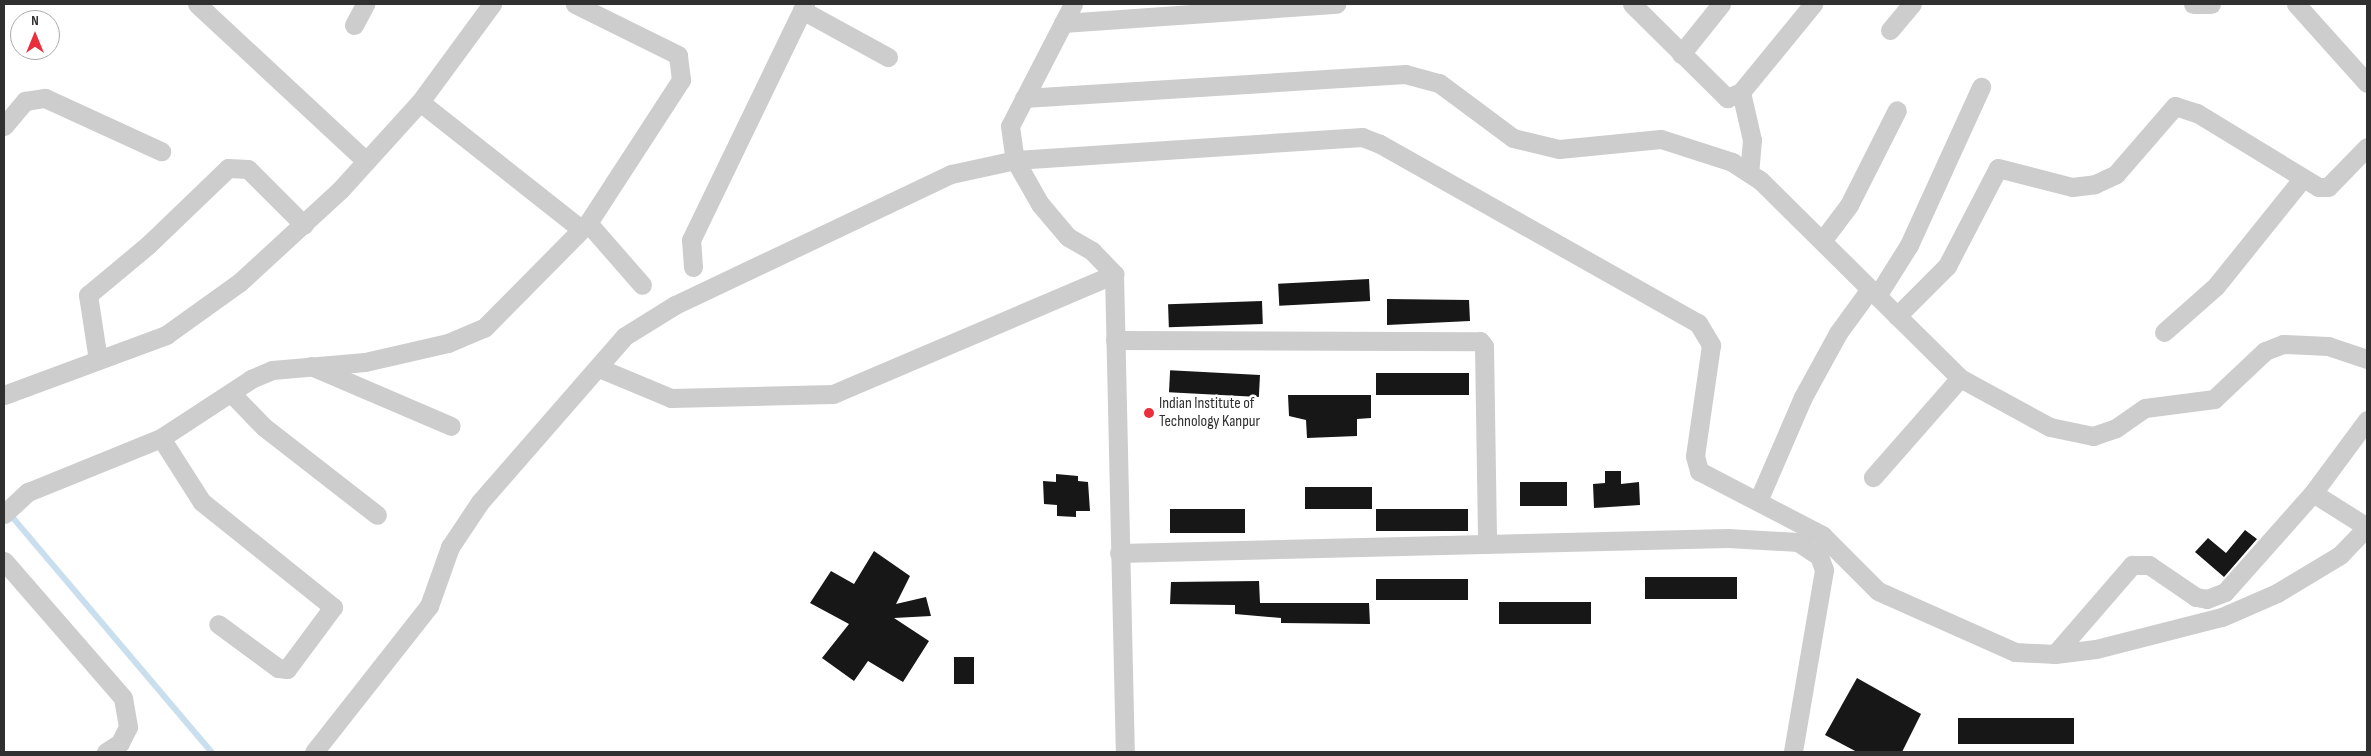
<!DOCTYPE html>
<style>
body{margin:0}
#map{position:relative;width:2371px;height:756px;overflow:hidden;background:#fff;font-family:"Sofia Sans Condensed",sans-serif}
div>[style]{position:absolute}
.stream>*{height:5.5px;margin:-2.75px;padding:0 2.75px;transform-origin:2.75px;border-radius:2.75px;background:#c9dfed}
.building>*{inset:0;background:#171717;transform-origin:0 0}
.minor>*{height:19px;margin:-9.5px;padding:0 9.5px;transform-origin:9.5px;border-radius:9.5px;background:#cdcdcd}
.dots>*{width:14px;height:14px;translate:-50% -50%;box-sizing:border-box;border:2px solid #fff;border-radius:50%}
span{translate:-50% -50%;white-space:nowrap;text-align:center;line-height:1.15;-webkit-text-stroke:5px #fff;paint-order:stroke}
.poi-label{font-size:16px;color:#303030}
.left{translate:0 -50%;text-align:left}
.frame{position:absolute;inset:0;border:5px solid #303030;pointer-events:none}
.north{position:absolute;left:10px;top:10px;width:50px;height:50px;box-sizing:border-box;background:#fff;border:1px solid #acacac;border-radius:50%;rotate:0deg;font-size:14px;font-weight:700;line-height:20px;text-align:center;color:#303030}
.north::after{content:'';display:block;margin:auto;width:18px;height:22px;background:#ea2e3c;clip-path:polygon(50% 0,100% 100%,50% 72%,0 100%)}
</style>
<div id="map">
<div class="stream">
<i style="left:10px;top:514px;width:312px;rotate:49.7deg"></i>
</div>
<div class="building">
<i style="left:1369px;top:279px;width:22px;height:91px;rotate:87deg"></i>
<i style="clip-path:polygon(1387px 299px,1469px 300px,1470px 321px,1387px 325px)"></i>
<i style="left:1262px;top:301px;width:23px;height:94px;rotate:88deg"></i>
<i style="left:1469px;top:373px;width:22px;height:93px;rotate:90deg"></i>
<i style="left:1260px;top:375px;width:22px;height:90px;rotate:93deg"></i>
<i style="clip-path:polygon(1288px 395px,1371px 395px,1371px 418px,1357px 419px,1357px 436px,1307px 438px,1306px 420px,1289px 416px)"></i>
<i style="clip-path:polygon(1605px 471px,1621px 471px,1621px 484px,1639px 482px,1640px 505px,1594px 508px,1593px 484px,1605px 483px)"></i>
<i style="clip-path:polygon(1056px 474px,1078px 476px,1078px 481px,1088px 482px,1090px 511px,1076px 511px,1076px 517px,1057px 516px,1057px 505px,1044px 504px,1043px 481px,1056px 482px)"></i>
<i style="left:1520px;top:482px;width:47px;height:24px"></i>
<i style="left:1305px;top:487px;width:67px;height:22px"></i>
<i style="left:1170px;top:509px;width:75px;height:24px"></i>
<i style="left:1376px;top:509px;width:92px;height:22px"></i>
<i style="clip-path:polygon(2245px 530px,2257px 539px,2224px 577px,2195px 552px,2208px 538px,2226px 553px)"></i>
<i style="clip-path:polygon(874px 551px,910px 576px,896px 604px,926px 597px,931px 616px,894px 618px,929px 641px,903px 682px,868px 661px,854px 681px,822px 658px,849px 624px,810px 603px,831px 571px,854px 584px)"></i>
<i style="left:1737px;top:577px;width:22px;height:92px;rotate:90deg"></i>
<i style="left:1468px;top:579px;width:21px;height:92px;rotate:90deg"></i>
<i style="clip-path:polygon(1259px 581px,1260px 603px,1369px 603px,1370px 624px,1281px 623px,1281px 618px,1235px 614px,1235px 605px,1170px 604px,1171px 582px)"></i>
<i style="left:1591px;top:602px;width:22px;height:92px;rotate:90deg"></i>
<i style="left:954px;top:657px;width:20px;height:27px"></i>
<i style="clip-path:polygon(1857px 678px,1921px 714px,1902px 752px,1857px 752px,1825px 735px)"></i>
<i style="left:1958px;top:718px;width:116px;height:26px"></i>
</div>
<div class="minor">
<i style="left:197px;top:4px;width:231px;rotate:42.9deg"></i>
<i style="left:1073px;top:4px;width:137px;rotate:117.3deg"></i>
<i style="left:1010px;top:126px;width:34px;rotate:82deg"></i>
<i style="left:1015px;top:160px;width:51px;rotate:60.4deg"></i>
<i style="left:1040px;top:204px;width:43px;rotate:49.7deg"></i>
<i style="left:1068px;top:237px;width:28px;rotate:30deg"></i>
<i style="left:1092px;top:251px;width:32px;rotate:46deg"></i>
<i style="left:1114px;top:274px;width:478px;rotate:88.7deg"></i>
<i style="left:1632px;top:4px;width:134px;rotate:44.7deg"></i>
<i style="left:1727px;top:98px;width:15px;rotate:-23deg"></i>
<i style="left:1741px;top:92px;width:114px;rotate:-50.7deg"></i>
<i style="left:2193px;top:4px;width:18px"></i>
<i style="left:2296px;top:4px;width:106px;rotate:48.1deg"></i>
<i style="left:802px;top:10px;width:98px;rotate:28.7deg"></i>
<i style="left:1063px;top:23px;width:274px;rotate:-4deg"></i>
<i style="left:354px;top:25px;width:24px;rotate:-62deg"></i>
<i style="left:1890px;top:30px;width:34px;rotate:-50deg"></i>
<i style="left:1681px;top:54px;width:64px;rotate:-51.3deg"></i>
<i style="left:1741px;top:92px;width:49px;rotate:77.1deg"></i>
<i style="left:1752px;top:140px;width:33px;rotate:95deg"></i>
<i style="left:1024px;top:98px;width:382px;rotate:-3.6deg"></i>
<i style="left:1405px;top:74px;width:35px;rotate:15deg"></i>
<i style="left:1439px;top:83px;width:92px;rotate:36.6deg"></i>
<i style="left:1513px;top:138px;width:47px;rotate:13.4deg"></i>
<i style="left:1559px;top:149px;width:102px;rotate:-5.6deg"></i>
<i style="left:1661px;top:139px;width:75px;rotate:17.9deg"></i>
<i style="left:1732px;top:162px;width:33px;rotate:33deg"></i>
<i style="left:1760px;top:180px;width:281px;rotate:44.7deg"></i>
<i style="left:1960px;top:378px;width:132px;rotate:131.3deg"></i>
<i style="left:420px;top:102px;width:205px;rotate:38.3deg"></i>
<i style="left:4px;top:126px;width:33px;rotate:-50deg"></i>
<i style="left:25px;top:101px;width:20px;rotate:-9deg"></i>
<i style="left:45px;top:98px;width:128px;rotate:24.6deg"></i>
<i style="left:588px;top:223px;width:82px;rotate:48.9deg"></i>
<i style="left:1822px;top:241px;width:45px;rotate:-53.1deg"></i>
<i style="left:1849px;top:205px;width:106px;rotate:-63.2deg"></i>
<i style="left:693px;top:267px;width:27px;rotate:-94deg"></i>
<i style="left:691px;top:240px;width:262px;rotate:-64.2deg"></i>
<i style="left:1877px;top:296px;width:60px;rotate:-57.9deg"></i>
<i style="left:1909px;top:245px;width:174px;rotate:-65.5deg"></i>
<i style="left:1897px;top:316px;width:71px;rotate:-45deg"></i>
<i style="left:1947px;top:266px;width:110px;rotate:-62.5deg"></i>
<i style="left:1998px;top:168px;width:76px;rotate:14.4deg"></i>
<i style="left:2072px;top:187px;width:23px;rotate:-7deg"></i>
<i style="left:2095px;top:184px;width:23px;rotate:-25deg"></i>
<i style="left:2116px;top:174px;width:90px;rotate:-49.1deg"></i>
<i style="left:2175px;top:106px;width:23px;rotate:18deg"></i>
<i style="left:2197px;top:113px;width:142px;rotate:31.4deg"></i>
<i style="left:2318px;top:187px;width:10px"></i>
<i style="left:2328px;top:187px;width:56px;rotate:-45.7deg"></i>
<i style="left:2164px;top:332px;width:69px;rotate:-41.5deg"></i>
<i style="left:2216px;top:286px;width:137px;rotate:-51.2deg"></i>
<i style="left:1115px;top:340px;width:365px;rotate:0.2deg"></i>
<i style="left:1480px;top:341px;width:6px;rotate:51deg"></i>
<i style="left:1484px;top:346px;width:198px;rotate:89.1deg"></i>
<i style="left:98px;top:360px;width:66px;rotate:-98.7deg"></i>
<i style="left:88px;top:295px;width:78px;rotate:-39.8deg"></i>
<i style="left:148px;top:245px;width:111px;rotate:-43.9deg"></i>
<i style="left:228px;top:168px;width:20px;rotate:3deg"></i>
<i style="left:248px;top:169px;width:79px;rotate:45deg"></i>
<i style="left:311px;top:366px;width:152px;rotate:23.2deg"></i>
<i style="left:599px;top:368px;width:78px;rotate:22.6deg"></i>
<i style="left:671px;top:398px;width:162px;rotate:-1.4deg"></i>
<i style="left:833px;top:394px;width:306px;rotate:-23.1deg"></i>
<i style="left:1960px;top:378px;width:102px;rotate:28.6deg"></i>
<i style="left:2050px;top:427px;width:44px;rotate:11.8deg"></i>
<i style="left:2093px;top:436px;width:24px;rotate:-19deg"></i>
<i style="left:2116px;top:428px;width:35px;rotate:-35deg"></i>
<i style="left:2145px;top:408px;width:70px;rotate:-7.4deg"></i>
<i style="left:2214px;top:399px;width:70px;rotate:-43.3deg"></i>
<i style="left:2265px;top:351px;width:19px;rotate:-21deg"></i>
<i style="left:2283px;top:344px;width:45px;rotate:2.5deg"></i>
<i style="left:2328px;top:346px;width:41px;rotate:18.4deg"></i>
<i style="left:231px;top:393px;width:47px;rotate:45.9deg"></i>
<i style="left:264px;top:427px;width:143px;rotate:37.9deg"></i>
<i style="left:4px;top:395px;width:173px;rotate:-20.3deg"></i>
<i style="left:166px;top:335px;width:91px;rotate:-35.6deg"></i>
<i style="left:240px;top:282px;width:137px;rotate:-42.6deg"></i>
<i style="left:341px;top:189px;width:118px;rotate:-47.8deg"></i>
<i style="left:420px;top:102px;width:122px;rotate:-53.7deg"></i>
<i style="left:161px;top:438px;width:76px;rotate:57.4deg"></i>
<i style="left:202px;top:502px;width:168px;rotate:38.7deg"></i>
<i style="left:333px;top:607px;width:77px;rotate:126.6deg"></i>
<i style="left:287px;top:669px;width:9px;rotate:-174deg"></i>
<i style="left:278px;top:668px;width:74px;rotate:-143.7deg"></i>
<i style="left:2313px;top:493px;width:64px;rotate:32.2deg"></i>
<i style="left:1758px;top:501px;width:113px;rotate:-66.6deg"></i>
<i style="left:1803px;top:397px;width:73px;rotate:-61.3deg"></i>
<i style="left:1838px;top:333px;width:54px;rotate:-54deg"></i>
<i style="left:4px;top:514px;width:33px;rotate:-43deg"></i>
<i style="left:28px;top:492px;width:144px;rotate:-22.1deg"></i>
<i style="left:161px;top:438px;width:108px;rotate:-33.2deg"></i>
<i style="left:251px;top:379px;width:23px;rotate:-23deg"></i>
<i style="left:272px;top:370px;width:93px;rotate:-4.9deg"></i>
<i style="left:365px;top:362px;width:85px;rotate:-12.9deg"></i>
<i style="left:448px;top:343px;width:39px;rotate:-23deg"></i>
<i style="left:484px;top:328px;width:148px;rotate:-45.3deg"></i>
<i style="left:588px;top:223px;width:171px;rotate:-57deg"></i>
<i style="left:681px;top:80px;width:25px;rotate:-97deg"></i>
<i style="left:678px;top:55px;width:115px;rotate:-153.7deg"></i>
<i style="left:1119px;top:553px;width:609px;rotate:-1.41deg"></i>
<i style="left:1728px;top:538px;width:70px;rotate:3.3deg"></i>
<i style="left:1798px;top:542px;width:25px;rotate:34deg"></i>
<i style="left:1819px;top:556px;width:15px;rotate:70deg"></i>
<i style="left:1824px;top:570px;width:185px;rotate:99.7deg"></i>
<i style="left:4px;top:561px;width:181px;rotate:49deg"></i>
<i style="left:123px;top:698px;width:29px;rotate:80deg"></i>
<i style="left:128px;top:727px;width:18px;rotate:117deg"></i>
<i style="left:120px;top:743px;width:17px;rotate:147deg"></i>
<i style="left:2055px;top:654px;width:118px;rotate:-49.1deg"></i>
<i style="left:2132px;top:565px;width:17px"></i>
<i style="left:2149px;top:565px;width:57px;rotate:34.2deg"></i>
<i style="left:2196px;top:597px;width:11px;rotate:10deg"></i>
<i style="left:2207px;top:599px;width:19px;rotate:-21deg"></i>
<i style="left:2225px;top:592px;width:132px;rotate:-48.4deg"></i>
<i style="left:2313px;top:493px;width:91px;rotate:-53.5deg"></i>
<i style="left:314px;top:752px;width:186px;rotate:-51.8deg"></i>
<i style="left:429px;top:606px;width:63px;rotate:-70.4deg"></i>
<i style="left:450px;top:547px;width:54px;rotate:-56.3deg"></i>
<i style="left:480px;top:502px;width:220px;rotate:-48.9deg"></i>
<i style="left:625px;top:336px;width:59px;rotate:-31.8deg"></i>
<i style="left:675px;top:305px;width:306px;rotate:-25.4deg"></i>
<i style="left:951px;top:174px;width:66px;rotate:-12.3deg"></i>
<i style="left:1015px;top:160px;width:348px;rotate:-3.8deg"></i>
<i style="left:1362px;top:137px;width:19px;rotate:21deg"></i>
<i style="left:1380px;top:144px;width:365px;rotate:29.4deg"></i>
<i style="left:1698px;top:323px;width:26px;rotate:59deg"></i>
<i style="left:1711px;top:345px;width:112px;rotate:98.2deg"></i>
<i style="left:1695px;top:456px;width:16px;rotate:75deg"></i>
<i style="left:1699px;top:471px;width:139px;rotate:27.5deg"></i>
<i style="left:1822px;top:535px;width:79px;rotate:45deg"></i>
<i style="left:1878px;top:591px;width:150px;rotate:24deg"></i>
<i style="left:2015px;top:652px;width:40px;rotate:2.9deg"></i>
<i style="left:2055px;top:654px;width:41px;rotate:-7deg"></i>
<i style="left:2096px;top:649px;width:130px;rotate:-14.3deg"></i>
<i style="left:2222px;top:617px;width:60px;rotate:-23.6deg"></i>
<i style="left:2277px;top:593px;width:74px;rotate:-31.1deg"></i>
<i style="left:2340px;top:555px;width:39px;rotate:-46deg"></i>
</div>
<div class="dots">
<i style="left:1149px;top:413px;background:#ea2e3c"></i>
</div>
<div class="poi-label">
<span class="left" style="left:1159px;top:413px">Indian Institute of<br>Technology Kanpur</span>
</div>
<div class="frame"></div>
<div class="north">N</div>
</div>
